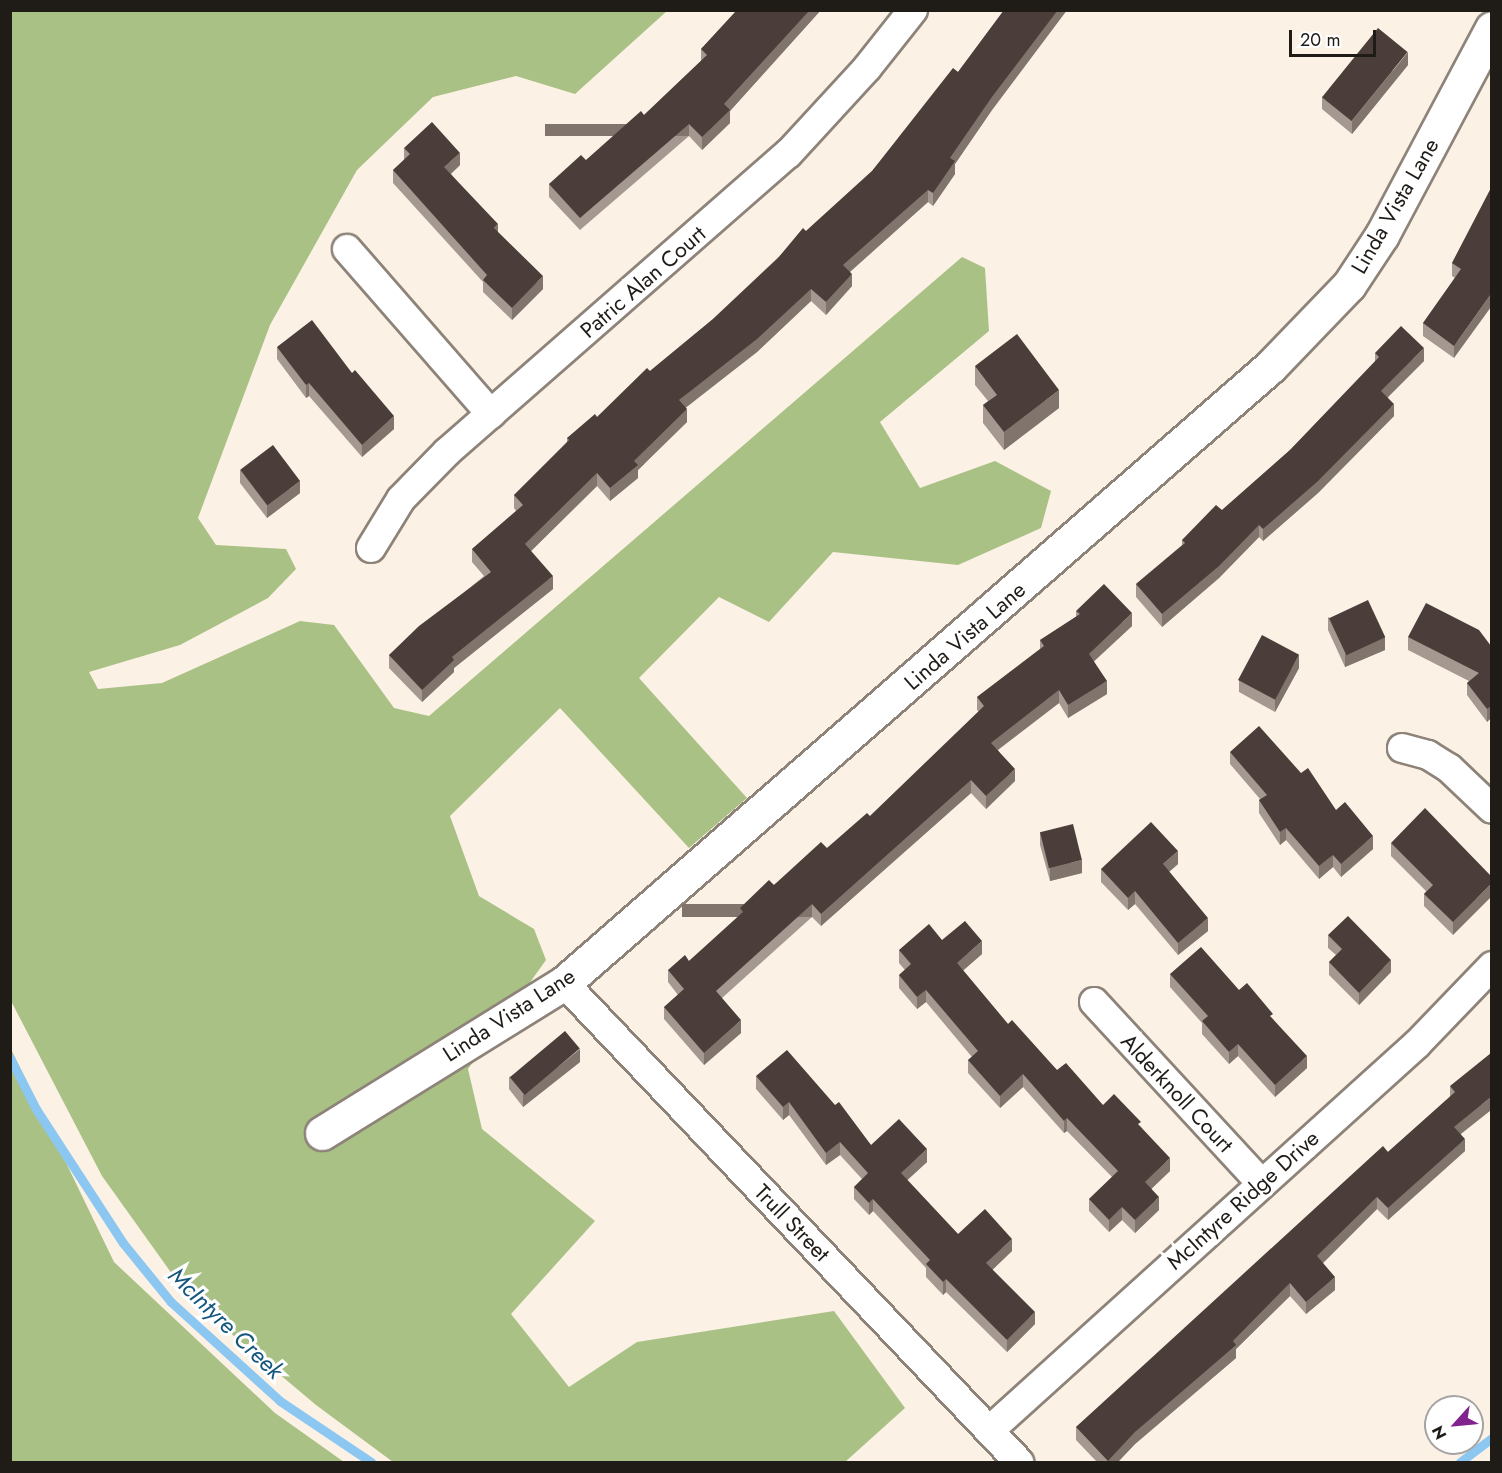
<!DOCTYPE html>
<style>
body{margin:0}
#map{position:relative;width:1502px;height:1473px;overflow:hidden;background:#fcf1e5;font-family:Jost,sans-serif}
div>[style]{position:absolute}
.forest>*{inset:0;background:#aac185}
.stream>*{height:9px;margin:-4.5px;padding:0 4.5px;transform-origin:4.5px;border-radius:4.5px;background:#8cc7f1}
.roads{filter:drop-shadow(2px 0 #8d8379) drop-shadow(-2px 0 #8d8379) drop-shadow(0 2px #8d8379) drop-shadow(0 -2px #8d8379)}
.minor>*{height:28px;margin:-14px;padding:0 14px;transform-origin:14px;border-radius:14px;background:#fff}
.tertiary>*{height:33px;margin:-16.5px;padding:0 16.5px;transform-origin:16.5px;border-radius:16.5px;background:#fff}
.wall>*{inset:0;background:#a49890}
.shaded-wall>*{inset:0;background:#80746d;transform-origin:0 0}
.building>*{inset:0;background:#4b3e3a;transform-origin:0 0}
span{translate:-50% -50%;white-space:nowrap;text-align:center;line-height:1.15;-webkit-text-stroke:6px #fff;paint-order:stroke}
.street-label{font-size:22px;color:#1f1b17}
.water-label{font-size:24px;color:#13577f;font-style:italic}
.frame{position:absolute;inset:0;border:12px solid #1f1b17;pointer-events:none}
.north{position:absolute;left:1424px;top:1395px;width:60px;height:60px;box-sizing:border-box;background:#fff;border:2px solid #a5a4a2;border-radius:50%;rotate:243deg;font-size:16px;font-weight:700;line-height:24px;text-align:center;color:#1f1b17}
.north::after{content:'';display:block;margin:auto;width:21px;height:27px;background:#81238f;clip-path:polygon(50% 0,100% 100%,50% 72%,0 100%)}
.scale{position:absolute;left:1289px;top:30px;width:87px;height:27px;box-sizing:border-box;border:3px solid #1f1b17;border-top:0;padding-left:8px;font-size:18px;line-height:21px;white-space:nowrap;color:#1f1b17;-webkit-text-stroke:4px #fff;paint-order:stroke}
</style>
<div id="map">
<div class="forest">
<i style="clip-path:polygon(10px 11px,667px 11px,575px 94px,516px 76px,433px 97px,357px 170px,270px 325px,198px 518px,216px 545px,286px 549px,296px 569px,268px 598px,180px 645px,89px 672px,98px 689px,162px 683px,300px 621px,334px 625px,394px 708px,429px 716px,962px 257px,985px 268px,989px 331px,880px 422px,920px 488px,995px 461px,1051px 491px,1041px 528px,958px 565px,833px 552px,769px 622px,719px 597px,639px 678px,747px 798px,689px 848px,560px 708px,450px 816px,479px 896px,534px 929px,546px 960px,468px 1069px,482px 1129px,595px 1221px,511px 1314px,569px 1387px,637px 1342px,834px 1311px,905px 1408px,845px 1462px,393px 1462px,316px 1405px,190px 1299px,102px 1176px,11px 1001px)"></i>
<i style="clip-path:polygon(10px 1047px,114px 1262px,275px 1413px,344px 1462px,11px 1462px)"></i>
</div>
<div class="stream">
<i style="left:10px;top:1058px;width:57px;rotate:63deg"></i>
<i style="left:36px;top:1109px;width:160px;rotate:57deg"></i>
<i style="left:123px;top:1243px;width:76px;rotate:50.9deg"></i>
<i style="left:171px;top:1302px;width:147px;rotate:42.2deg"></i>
<i style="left:280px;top:1401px;width:110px;rotate:33.8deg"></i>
<i style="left:1460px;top:1462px;width:40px;rotate:-37deg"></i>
</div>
<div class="roads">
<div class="minor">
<i style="left:347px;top:249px;width:219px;rotate:48.9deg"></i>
<i style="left:371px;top:548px;width:57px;rotate:-58.5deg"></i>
<i style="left:401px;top:499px;width:66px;rotate:-45.6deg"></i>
<i style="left:447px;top:452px;width:453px;rotate:-41.2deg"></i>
<i style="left:788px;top:154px;width:117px;rotate:-47.4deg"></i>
<i style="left:867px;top:68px;width:74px;rotate:-51.6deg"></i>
<i style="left:1402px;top:748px;width:27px;rotate:15deg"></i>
<i style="left:1428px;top:755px;width:25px;rotate:32deg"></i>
<i style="left:1449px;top:768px;width:59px;rotate:43.6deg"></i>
<i style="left:564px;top:983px;width:661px;rotate:46.47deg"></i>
<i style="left:1094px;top:1002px;width:246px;rotate:47.3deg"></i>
<i style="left:990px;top:1430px;width:576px;rotate:-42.11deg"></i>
<i style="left:1417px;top:1044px;width:108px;rotate:-46.1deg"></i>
</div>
<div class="tertiary">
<i style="left:322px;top:1133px;width:285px;rotate:-31.8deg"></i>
<i style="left:564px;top:983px;width:937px;rotate:-41.11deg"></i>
<i style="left:1270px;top:367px;width:114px;rotate:-46.1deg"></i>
<i style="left:1349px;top:285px;width:60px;rotate:-56.6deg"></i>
<i style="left:1382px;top:235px;width:234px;rotate:-62deg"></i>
</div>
</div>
<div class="wall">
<i style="clip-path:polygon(737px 10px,821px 10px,730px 111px,730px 123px,702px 150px,689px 136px,580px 230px,549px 197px,549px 184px,586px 160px,644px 115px,701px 61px,701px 49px)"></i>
<i style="clip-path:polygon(1004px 10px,1067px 10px,992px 110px,955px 164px,955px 174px,933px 206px,928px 202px,850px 272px,852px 286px,826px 315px,811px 301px,757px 352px,686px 407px,687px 422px,638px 470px,638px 478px,610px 501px,597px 486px,531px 551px,553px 589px,454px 668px,454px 672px,422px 702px,389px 668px,389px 655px,484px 576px,472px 562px,472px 549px,516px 511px,514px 508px,514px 495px,567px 443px,567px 438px,597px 417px,650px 371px,713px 319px,806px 231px,872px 171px,958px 72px)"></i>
<i style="clip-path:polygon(1408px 65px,1352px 134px,1322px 109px,1322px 97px)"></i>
<i style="clip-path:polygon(404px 148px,460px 165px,451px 174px,543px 289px,512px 320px,483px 292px,483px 282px,393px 183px,393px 170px,404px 160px)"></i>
<i style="clip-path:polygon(1491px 188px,1454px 358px,1423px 336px,1423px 323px,1455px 278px,1452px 276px,1452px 263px)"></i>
<i style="clip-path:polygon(277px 347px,352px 373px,394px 429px,362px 457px,309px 396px,306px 398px,277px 359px)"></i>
<i style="clip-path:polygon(1375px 353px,1424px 361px,1388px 397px,1394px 416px,1318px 493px,1263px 541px,1259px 537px,1219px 578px,1162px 627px,1136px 597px,1136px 584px,1182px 545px,1182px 540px,1222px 510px,1290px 450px,1375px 362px)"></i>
<i style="clip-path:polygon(975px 366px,1059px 408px,1004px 450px,983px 423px,983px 405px,988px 401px,975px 385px)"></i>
<i style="clip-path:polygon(240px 470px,300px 493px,267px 518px,240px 483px)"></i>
<i style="clip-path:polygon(1076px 611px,1132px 626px,1094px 661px,1107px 694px,1068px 718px,1059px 703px,998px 750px,1015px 781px,986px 809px,971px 793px,821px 926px,812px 917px,722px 998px,741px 1033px,704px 1065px,664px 1019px,664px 1007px,678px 995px,668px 982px,668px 970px,689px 961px,740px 915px,740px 908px,827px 848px,870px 816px,979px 712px,977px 710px,977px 697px,1040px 649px,1040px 640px,1076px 617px)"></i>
<i style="clip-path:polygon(1328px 617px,1385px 650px,1345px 667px,1328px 630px)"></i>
<i style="clip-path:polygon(1408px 637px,1491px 646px,1491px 721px,1490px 719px,1487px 722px,1467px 695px,1467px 683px,1469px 681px,1408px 650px)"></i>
<i style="clip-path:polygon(1299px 668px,1275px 712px,1239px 692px,1239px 680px)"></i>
<i style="clip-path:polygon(1230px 752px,1336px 810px,1373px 849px,1341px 877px,1333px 867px,1319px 879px,1286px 840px,1280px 845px,1259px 813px,1259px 800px,1260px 799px,1230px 764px)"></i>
<i style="clip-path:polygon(1040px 832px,1082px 873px,1050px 881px,1040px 845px)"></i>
<i style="clip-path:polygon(1391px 843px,1491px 876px,1453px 935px,1424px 906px,1424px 894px,1426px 891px,1391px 856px)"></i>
<i style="clip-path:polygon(1178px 864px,1169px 872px,1208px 931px,1178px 955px,1135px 904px,1128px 910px,1101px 882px,1101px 869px)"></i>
<i style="clip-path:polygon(1328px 935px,1391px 972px,1359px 1005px,1329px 975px,1329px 962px,1336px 955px,1328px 948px)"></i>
<i style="clip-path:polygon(899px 950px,982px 954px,963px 970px,1008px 1024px,1057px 1070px,1103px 1105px,1141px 1127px,1170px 1171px,1151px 1189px,1159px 1210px,1135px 1233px,1122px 1220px,1109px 1232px,1089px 1211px,1089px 1199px,1112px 1177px,1067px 1131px,1064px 1133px,1023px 1087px,1000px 1108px,968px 1073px,968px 1060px,972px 1057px,926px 1002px,917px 1009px,899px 988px,899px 975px,905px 970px,899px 963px)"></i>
<i style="clip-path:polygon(1170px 974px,1239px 990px,1273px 1019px,1307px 1068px,1275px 1097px,1238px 1056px,1229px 1064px,1202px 1034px,1202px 1023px,1170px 987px)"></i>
<i style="clip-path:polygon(580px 1062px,523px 1107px,509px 1089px,509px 1077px)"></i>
<i style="clip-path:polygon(756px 1076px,835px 1105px,871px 1145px,927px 1162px,907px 1180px,958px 1234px,1012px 1251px,992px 1270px,1035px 1324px,1007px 1352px,946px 1292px,943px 1295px,926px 1277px,926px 1268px,873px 1211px,869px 1215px,854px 1199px,854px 1187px,862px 1179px,840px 1155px,826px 1165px,789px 1115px,783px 1120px,756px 1089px)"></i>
<i style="clip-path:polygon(1450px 1086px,1491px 1110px,1461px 1134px,1465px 1151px,1388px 1220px,1377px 1209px,1323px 1263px,1335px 1290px,1306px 1314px,1290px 1296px,1236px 1349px,1236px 1358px,1135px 1444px,1118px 1462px,1097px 1462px,1076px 1440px,1076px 1427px,1450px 1097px)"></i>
</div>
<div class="shaded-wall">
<i style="clip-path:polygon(810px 10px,821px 10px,730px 111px,730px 123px,702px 150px,702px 137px,724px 104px)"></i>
<i style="clip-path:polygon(1058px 10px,1067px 10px,992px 110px,955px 164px,955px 174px,933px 206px,933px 193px,950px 158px,992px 97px)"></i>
<i style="clip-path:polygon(1408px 52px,1408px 65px,1352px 134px,1352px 121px)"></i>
<i style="left:689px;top:124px;width:12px;height:144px;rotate:90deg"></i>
<i style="clip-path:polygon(460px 153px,460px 165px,444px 180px,444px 167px)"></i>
<i style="clip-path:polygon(928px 190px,928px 202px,843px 278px,843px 265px)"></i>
<i style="clip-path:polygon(498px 224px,498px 237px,494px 228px)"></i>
<i style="clip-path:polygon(852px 274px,852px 286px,826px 315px,826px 302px)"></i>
<i style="clip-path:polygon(543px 276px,543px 289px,512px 320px,512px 308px)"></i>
<i style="clip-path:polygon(811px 289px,811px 301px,757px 352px,679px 413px,679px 400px)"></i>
<i style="clip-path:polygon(1491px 294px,1491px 307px,1454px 358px,1454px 346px)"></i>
<i style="clip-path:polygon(1424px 348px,1424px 361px,1381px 404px,1381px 391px)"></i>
<i style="clip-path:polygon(309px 383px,309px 396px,306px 398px,306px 385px)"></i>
<i style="clip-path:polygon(1059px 390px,1059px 408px,1004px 450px,1004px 432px)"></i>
<i style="clip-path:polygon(1394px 404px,1394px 416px,1318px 493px,1263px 541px,1263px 529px)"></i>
<i style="clip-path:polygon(687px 409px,687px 422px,638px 470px,638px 478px,610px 501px,610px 488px,634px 461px)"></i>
<i style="clip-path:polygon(394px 416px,394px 429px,362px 457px,362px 445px)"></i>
<i style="clip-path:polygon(597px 473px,597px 486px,525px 557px,525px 544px)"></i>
<i style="clip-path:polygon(300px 481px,300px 493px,267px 518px,267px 506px)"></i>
<i style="clip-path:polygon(1259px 525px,1259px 537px,1219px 578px,1162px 627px,1162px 614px)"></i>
<i style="clip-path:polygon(553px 576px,553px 589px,454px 668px,454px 672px,422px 702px,422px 690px,452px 657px)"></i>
<i style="clip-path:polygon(1132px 613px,1132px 626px,1089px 666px,1089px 654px)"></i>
<i style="clip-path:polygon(1385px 637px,1385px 650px,1345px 667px,1345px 654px)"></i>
<i style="clip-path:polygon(1299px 655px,1299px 668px,1275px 712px,1275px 699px)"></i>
<i style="clip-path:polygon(1107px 681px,1107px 694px,1068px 718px,1068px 705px)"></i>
<i style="clip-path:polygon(1059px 690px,1059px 703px,991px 755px,991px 743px)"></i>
<i style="clip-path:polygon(1490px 707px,1490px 719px,1487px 722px,1487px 709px)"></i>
<i style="clip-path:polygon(1015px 769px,1015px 781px,986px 809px,986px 796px)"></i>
<i style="clip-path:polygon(971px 780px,971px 793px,821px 926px,821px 914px)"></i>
<i style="clip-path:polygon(1286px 828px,1286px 840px,1280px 845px,1280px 832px)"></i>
<i style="clip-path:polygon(1373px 836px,1373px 849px,1341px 877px,1341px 864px)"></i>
<i style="clip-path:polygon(1178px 851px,1178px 864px,1163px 877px,1163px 864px)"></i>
<i style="clip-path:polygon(1333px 855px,1333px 867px,1319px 879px,1319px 866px)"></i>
<i style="clip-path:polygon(1082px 860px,1082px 873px,1050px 881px,1050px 868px)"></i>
<i style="clip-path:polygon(1491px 884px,1491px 897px,1453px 935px,1453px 922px)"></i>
<i style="clip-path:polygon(1135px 891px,1135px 904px,1128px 910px,1128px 898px)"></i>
<i style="left:812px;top:904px;width:13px;height:130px;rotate:90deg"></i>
<i style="clip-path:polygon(1208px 918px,1208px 931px,1178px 955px,1178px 943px)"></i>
<i style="clip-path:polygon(982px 941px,982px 954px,957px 976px,957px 963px)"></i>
<i style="clip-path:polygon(1391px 960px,1391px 972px,1359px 1005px,1359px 993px)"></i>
<i style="clip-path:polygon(926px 990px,926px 1002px,917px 1009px,917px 997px)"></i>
<i style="clip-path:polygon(741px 1020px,741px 1033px,704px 1065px,704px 1053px)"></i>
<i style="clip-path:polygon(1238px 1044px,1238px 1056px,1229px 1064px,1229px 1052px)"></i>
<i style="clip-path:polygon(580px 1049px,580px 1062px,523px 1107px,523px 1095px)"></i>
<i style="clip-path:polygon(1307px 1056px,1307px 1068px,1275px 1097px,1275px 1085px)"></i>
<i style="clip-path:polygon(1023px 1074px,1023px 1087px,1000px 1108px,1000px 1096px)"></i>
<i style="clip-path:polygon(1491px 1097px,1491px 1110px,1454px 1139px,1454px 1127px)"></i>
<i style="clip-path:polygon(789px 1102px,789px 1115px,783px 1120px,783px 1107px)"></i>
<i style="clip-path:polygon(1067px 1118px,1067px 1131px,1064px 1133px,1064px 1121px)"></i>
<i style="clip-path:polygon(1465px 1139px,1465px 1151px,1388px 1220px,1388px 1208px)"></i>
<i style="clip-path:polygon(840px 1142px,840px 1155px,826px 1165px,826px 1153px)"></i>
<i style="clip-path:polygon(927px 1149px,927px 1162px,901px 1186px,901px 1173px)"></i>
<i style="clip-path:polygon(1170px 1158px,1170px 1171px,1145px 1195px,1145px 1182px)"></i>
<i style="clip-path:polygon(1159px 1197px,1159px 1210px,1135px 1233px,1135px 1220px)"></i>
<i style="clip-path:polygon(1377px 1197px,1377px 1209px,1317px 1269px,1317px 1256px)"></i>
<i style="clip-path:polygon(873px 1199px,873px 1211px,869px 1215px,869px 1203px)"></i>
<i style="clip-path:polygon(1122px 1207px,1122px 1220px,1109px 1232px,1109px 1220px)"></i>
<i style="clip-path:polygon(1012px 1239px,1012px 1251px,986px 1276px,986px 1263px)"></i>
<i style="clip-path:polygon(1335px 1277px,1335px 1290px,1306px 1314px,1306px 1302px)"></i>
<i style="clip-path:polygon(946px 1279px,946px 1292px,943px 1295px,943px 1282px)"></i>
<i style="clip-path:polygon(1290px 1283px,1290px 1296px,1236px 1349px,1236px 1358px,1135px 1444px,1118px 1462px,1108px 1462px,1108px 1461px,1135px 1432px,1233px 1341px)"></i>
<i style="clip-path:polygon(1035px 1312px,1035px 1324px,1007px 1352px,1007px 1340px)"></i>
</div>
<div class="building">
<i style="clip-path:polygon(737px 10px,810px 10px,724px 104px,730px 110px,702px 137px,689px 124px,580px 218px,549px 184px,581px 155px,586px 160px,641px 111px,644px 115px,707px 55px,701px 49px)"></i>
<i style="clip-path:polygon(1004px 10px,1058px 10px,992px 97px,950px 158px,955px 161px,933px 193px,928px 190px,843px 265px,852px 274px,826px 302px,811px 289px,757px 339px,679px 400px,687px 409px,634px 461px,638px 465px,610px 488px,597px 473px,525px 544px,553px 576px,452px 657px,454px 660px,422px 690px,389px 655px,419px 626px,491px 572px,472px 549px,523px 505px,514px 495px,569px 440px,567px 438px,595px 414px,597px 417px,647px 368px,650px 371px,713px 319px,778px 258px,803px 228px,806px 231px,872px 171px,953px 68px,958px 72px)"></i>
<i style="left:1378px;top:28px;width:38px;height:89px;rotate:39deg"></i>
<i style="clip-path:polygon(432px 122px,460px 153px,444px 167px,498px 224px,494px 228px,543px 276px,512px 308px,483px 280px,487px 275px,393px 170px,410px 154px,404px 148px)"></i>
<i style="clip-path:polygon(1491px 188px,1491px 294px,1454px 346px,1423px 323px,1461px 269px,1452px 263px)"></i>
<i style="clip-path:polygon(312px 320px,352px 373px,355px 370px,394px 416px,362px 445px,309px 383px,306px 385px,277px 347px)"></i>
<i style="clip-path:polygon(1401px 326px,1424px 348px,1381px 391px,1394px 404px,1318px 481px,1263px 529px,1259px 525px,1219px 566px,1162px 614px,1136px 584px,1185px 543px,1182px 540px,1216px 505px,1222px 510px,1290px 450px,1379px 357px,1375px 353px)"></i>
<i style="clip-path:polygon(1017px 334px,1059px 390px,1004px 432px,983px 405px,997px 395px,975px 366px)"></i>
<i style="left:273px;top:445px;width:45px;height:41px;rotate:53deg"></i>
<i style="clip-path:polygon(1104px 584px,1132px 613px,1089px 654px,1107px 681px,1068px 705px,1059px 690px,991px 743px,1015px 769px,986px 796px,971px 780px,821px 914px,812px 904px,716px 991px,741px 1020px,704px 1053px,664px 1007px,684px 989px,668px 970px,685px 955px,689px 961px,743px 912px,740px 908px,769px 880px,774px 885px,821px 842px,827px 848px,867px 813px,870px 816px,984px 706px,977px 697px,1044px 646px,1040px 640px,1080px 614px,1076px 611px)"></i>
<i style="left:1368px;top:600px;width:41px;height:43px;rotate:65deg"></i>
<i style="clip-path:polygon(1426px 603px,1479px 630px,1491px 646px,1491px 708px,1490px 707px,1487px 709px,1467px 683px,1479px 673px,1408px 637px)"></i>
<i style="left:1262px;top:635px;width:42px;height:51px;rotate:28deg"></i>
<i style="clip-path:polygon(1259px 726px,1301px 773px,1308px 768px,1336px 810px,1345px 802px,1373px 836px,1341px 864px,1333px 855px,1319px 866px,1286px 828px,1280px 832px,1259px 800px,1267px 795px,1230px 752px)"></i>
<i style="clip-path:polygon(1425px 808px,1491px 876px,1491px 884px,1453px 922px,1424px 894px,1433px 885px,1391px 843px)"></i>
<i style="clip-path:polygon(1151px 822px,1178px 851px,1163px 864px,1208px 918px,1178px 943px,1135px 891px,1128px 898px,1101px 869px)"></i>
<i style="left:1073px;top:824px;width:37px;height:34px;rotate:76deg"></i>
<i style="clip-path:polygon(1348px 916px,1391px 960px,1359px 993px,1329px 962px,1342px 949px,1328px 935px)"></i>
<i style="clip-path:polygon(965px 921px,982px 941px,957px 963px,1008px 1024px,1012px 1020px,1057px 1070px,1066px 1063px,1103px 1105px,1114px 1094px,1141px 1122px,1138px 1124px,1170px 1158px,1145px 1182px,1159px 1197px,1135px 1220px,1122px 1207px,1109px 1220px,1089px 1199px,1118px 1171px,1067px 1118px,1064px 1121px,1023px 1074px,1000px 1096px,968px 1060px,978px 1051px,926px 990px,917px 997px,899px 975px,911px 964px,899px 950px,929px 924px,942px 940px)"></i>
<i style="clip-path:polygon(1201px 947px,1239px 990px,1247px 983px,1273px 1014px,1270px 1016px,1307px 1056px,1275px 1085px,1238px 1044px,1229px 1052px,1202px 1021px,1208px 1016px,1170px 974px)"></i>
<i style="left:565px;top:1031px;width:23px;height:72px;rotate:50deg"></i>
<i style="clip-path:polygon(787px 1050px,835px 1105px,839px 1102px,871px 1145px,899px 1119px,927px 1149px,901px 1173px,958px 1234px,985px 1209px,1012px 1239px,986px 1263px,1035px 1312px,1007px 1340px,946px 1279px,943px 1282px,926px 1264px,930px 1260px,873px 1199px,869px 1203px,854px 1187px,868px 1173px,840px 1142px,826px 1153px,789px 1102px,783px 1107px,756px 1076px)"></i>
<i style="clip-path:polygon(1491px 1053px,1491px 1097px,1454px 1127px,1465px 1139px,1388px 1208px,1377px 1197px,1317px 1256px,1335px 1277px,1306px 1302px,1290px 1283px,1233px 1341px,1236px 1345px,1135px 1432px,1108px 1461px,1076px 1427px,1383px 1146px,1388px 1152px,1455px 1092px,1450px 1086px)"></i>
</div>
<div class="street-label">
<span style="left:1395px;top:206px;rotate:-60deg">Linda Vista Lane</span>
<span style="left:643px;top:282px;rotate:-41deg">Patric Alan Court</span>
<span style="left:965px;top:636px;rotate:-41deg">Linda Vista Lane</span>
<span style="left:509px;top:1015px;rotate:-33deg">Linda Vista Lane</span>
<span style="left:1177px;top:1093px;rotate:47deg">Alderknoll Court</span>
<span style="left:1243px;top:1200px;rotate:-42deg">McIntyre Ridge Drive</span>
<span style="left:792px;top:1223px;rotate:46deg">Trull Street</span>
</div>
<div class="water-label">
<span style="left:226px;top:1323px;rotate:44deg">McIntyre Creek</span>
</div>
<div class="frame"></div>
<div class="north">N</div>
<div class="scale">20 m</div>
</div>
